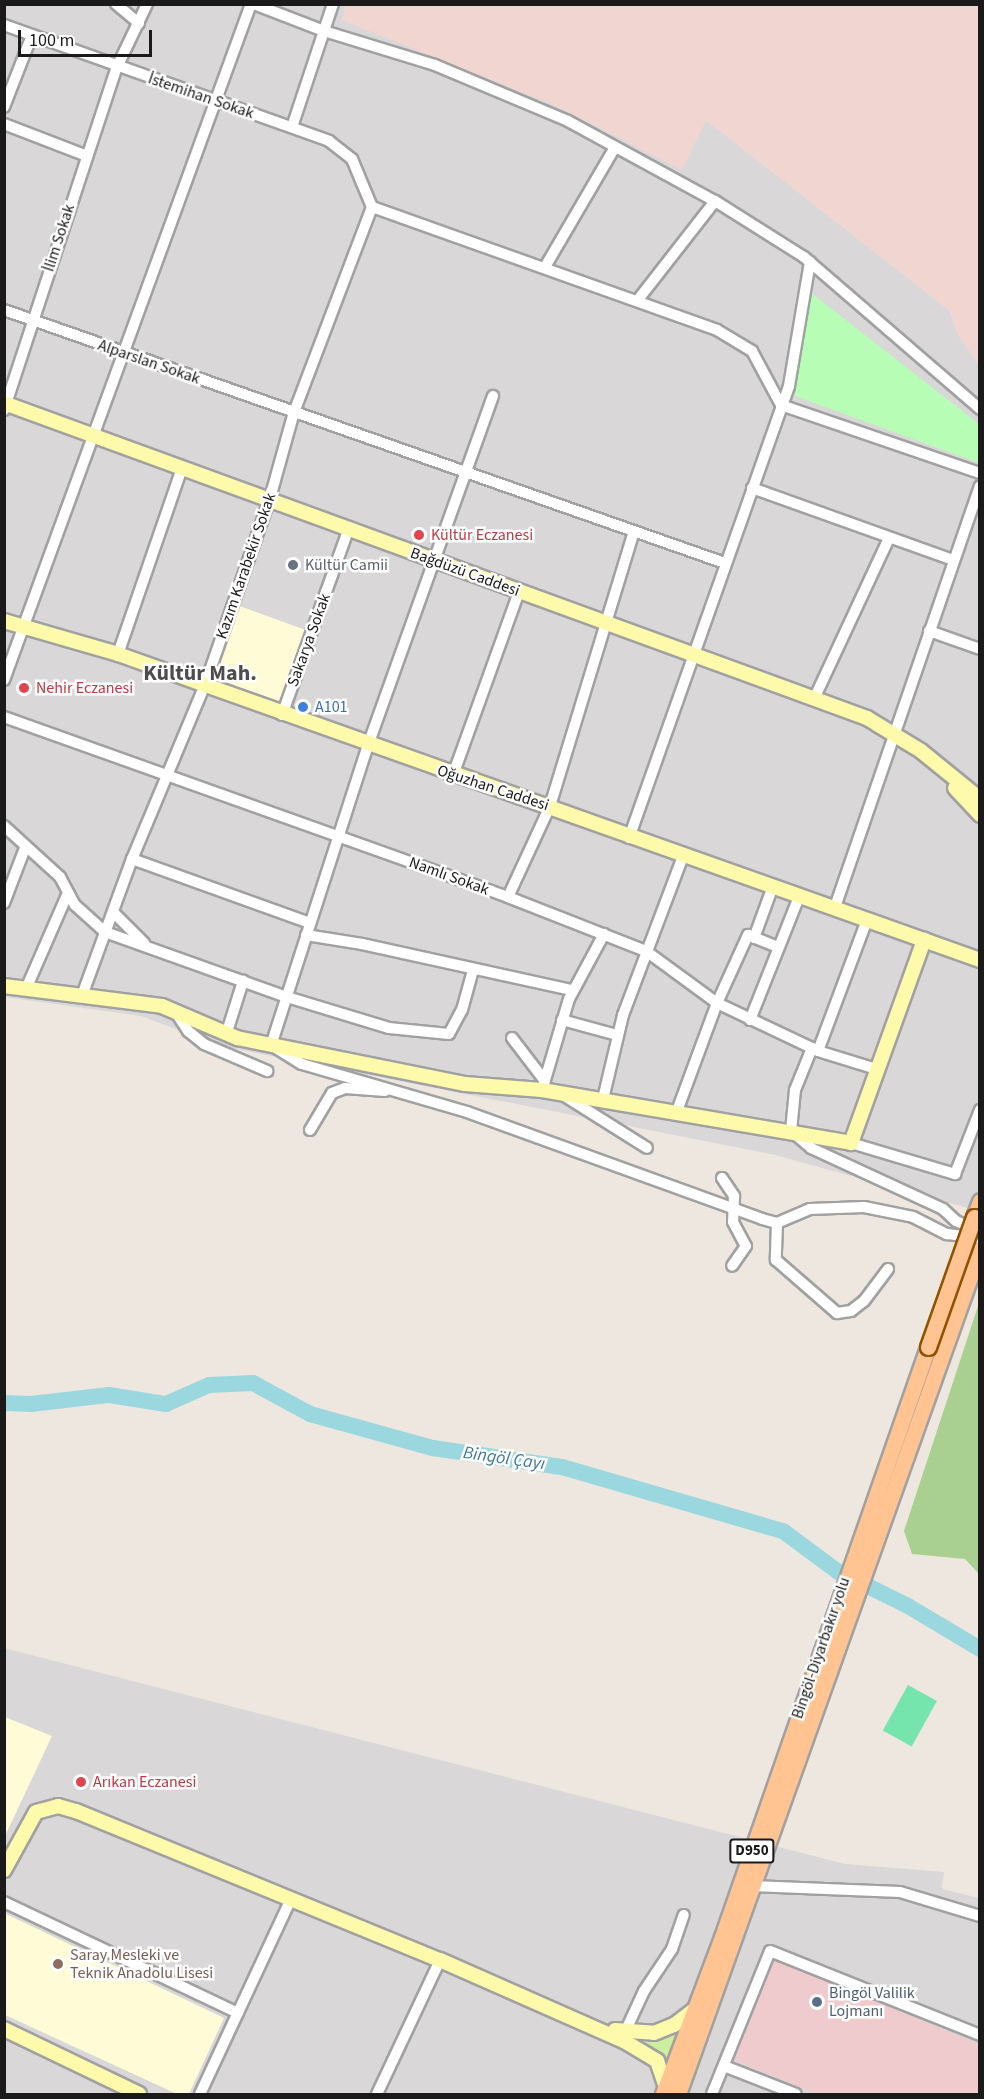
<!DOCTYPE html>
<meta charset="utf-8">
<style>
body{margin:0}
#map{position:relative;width:984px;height:2099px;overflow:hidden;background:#ede7df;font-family:"Source Sans 3",sans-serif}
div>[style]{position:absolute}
.residential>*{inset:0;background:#d9d7d7}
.commercial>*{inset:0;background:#f0cbce}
.education>*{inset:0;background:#fffbd6;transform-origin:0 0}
.military>*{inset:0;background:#f1d5d0}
.grass>*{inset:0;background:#cded9f}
.forest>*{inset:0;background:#a9d090}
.park>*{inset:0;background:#b7fdb6}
.pitch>*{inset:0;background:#75e4ad;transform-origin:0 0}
.river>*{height:16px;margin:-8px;padding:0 8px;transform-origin:8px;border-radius:8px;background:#9bd7df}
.roads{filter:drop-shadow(2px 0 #a1a1a1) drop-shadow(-2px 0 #a1a1a1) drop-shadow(0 2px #a1a1a1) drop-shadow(0 -2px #a1a1a1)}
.street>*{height:10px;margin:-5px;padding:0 5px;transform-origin:5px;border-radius:5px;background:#fff}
.secondary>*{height:14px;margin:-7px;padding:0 7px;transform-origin:7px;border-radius:7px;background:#fefaac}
.primary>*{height:15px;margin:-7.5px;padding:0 7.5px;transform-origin:7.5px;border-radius:7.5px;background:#ffc492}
.bridges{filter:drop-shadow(2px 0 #915200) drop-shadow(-2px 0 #915200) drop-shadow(0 2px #915200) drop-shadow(0 -2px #915200)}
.primary-bridge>*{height:15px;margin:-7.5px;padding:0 7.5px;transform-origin:7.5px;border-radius:7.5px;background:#ffc492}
.dots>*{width:16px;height:16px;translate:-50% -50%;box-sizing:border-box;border:3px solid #fff;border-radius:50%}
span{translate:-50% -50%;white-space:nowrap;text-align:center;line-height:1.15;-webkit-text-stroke:5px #fff;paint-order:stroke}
.shield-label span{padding:2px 4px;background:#fff;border:2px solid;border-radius:4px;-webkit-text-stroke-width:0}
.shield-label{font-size:15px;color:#1a1a1a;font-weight:700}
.street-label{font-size:16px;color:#1a1a1a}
.health-label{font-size:16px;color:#be3a42}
.left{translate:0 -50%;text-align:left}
.worship-label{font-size:16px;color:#5b616d}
.shop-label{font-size:16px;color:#366cbe}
.education-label{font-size:16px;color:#785e54}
.service-label{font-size:16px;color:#4e5e75}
.water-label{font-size:18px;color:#3c78a0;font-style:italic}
.district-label{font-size:22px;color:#4d4d4d;font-weight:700}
.frame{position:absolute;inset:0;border:6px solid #1a1a1a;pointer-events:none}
.scale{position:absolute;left:18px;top:30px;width:134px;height:27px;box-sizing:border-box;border:3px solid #1a1a1a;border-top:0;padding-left:8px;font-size:18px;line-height:21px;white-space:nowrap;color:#1a1a1a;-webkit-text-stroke:4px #fff;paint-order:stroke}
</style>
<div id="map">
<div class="residential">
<i style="clip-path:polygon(5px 5px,346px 5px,343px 20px,557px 106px,681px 169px,706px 120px,949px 310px,958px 334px,980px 366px,979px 1211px,771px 1154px,221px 1046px,141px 1016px,5px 997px)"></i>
<i style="clip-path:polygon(4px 1648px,845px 1864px,944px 1872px,942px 1889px,979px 1898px,979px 2094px,5px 2094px)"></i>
</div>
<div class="commercial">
<i style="clip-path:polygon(775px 1960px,979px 2044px,979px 2094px,817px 2094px,734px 2060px)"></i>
</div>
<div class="education">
<i style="left:237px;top:605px;width:76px;height:77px;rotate:20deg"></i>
<i style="clip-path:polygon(5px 1717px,52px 1736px,5px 1836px,4px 1717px)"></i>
<i style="clip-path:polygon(4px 1913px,224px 2018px,189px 2094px,177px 2094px,5px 2015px)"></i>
</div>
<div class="military">
<i style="clip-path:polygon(346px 5px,979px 5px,979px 366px,958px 334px,949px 310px,706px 120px,682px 170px,557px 106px,342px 20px)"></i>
</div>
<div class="grass">
<i style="clip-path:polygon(680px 2032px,667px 2068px,651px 2049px,621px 2036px,654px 2038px)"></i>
</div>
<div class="forest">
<i style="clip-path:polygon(979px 1303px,979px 1574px,965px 1559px,912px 1554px,904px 1531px)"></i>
</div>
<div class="park">
<i style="clip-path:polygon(810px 292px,979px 424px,979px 463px,795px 396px)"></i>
</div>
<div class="pitch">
<i style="left:908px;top:1685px;width:33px;height:52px;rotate:29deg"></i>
</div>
<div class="river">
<i style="left:4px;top:1403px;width:27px;rotate:2deg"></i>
<i style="left:31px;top:1404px;width:79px;rotate:-6.6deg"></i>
<i style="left:109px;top:1395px;width:58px;rotate:9deg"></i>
<i style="left:166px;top:1404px;width:47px;rotate:-23.8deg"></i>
<i style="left:209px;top:1385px;width:44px;rotate:-2.6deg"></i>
<i style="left:253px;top:1383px;width:65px;rotate:28.5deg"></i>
<i style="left:310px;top:1414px;width:128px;rotate:15.5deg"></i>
<i style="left:433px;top:1448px;width:130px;rotate:8.4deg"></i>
<i style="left:562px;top:1467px;width:230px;rotate:16.2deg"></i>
<i style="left:783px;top:1531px;width:67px;rotate:36.5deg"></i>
<i style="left:837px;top:1571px;width:79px;rotate:26.2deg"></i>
<i style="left:908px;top:1606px;width:84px;rotate:30.8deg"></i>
</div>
<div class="roads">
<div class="street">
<i style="left:116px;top:4px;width:30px;rotate:40deg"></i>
<i style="left:254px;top:4px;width:75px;rotate:21.1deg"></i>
<i style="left:324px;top:31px;width:116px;rotate:17deg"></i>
<i style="left:435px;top:65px;width:144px;rotate:22.8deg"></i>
<i style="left:568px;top:121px;width:167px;rotate:28.6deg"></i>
<i style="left:715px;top:201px;width:105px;rotate:32.2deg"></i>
<i style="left:804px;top:257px;width:233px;rotate:40.8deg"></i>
<i style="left:4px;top:25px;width:345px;rotate:19.6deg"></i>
<i style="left:329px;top:141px;width:29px;rotate:38deg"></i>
<i style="left:352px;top:159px;width:52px;rotate:67.4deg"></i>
<i style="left:372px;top:207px;width:219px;rotate:110.8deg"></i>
<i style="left:294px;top:412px;width:89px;rotate:105.6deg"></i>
<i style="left:270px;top:498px;width:200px;rotate:109.2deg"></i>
<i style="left:204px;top:687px;width:186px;rotate:112.7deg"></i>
<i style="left:132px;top:859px;width:146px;rotate:110.1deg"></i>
<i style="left:4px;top:107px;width:77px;rotate:-68.7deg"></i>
<i style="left:4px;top:124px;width:89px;rotate:21.1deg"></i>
<i style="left:292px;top:127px;width:130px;rotate:-71.6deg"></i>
<i style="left:372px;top:207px;width:366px;rotate:19.6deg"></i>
<i style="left:717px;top:330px;width:41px;rotate:31deg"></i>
<i style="left:752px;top:351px;width:61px;rotate:61.8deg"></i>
<i style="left:781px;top:405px;width:210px;rotate:18.9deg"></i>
<i style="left:545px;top:267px;width:139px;rotate:-59.7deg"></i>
<i style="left:637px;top:301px;width:127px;rotate:-52deg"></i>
<i style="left:4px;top:310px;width:764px;rotate:19.34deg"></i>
<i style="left:493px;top:396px;width:371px;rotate:109.7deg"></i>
<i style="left:368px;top:745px;width:315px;rotate:107.9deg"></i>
<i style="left:271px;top:1045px;width:36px;rotate:32deg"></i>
<i style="left:302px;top:1064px;width:172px;rotate:16.2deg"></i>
<i style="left:467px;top:1112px;width:314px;rotate:19.9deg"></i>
<i style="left:762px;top:1219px;width:16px;rotate:15deg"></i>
<i style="left:777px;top:1223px;width:36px;rotate:-23deg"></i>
<i style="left:810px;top:1209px;width:54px;rotate:-2.1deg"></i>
<i style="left:864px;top:1207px;width:50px;rotate:11.5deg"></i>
<i style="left:913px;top:1217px;width:38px;rotate:27deg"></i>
<i style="left:947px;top:1234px;width:33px;rotate:7deg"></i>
<i style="left:4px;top:410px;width:361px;rotate:-71.8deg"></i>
<i style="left:117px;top:67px;width:70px;rotate:-64.5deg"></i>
<i style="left:752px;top:488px;width:214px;rotate:19.7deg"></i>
<i style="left:929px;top:631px;width:54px;rotate:19.4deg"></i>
<i style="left:118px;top:654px;width:197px;rotate:-71deg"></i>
<i style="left:4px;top:680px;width:720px;rotate:-69.93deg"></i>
<i style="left:814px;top:699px;width:178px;rotate:-65deg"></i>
<i style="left:282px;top:715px;width:195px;rotate:-70.3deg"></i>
<i style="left:4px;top:717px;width:535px;rotate:19.65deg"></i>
<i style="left:508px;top:897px;width:148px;rotate:21.4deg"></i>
<i style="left:646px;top:951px;width:88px;rotate:36.2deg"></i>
<i style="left:717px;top:1003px;width:112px;rotate:25.4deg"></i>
<i style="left:818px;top:1051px;width:61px;rotate:17.2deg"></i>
<i style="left:453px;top:775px;width:195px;rotate:-70.2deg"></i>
<i style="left:4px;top:826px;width:76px;rotate:42.3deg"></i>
<i style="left:60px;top:877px;width:32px;rotate:62deg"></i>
<i style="left:75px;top:905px;width:40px;rotate:42deg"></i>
<i style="left:105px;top:932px;width:193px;rotate:19.7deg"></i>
<i style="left:287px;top:997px;width:107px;rotate:16.9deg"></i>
<i style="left:389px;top:1028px;width:60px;rotate:5.7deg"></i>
<i style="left:449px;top:1034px;width:27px;rotate:-62deg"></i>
<i style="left:462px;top:1010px;width:41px;rotate:-74.6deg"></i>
<i style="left:629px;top:838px;width:479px;rotate:-70.5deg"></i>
<i style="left:789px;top:386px;width:126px;rotate:-80.4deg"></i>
<i style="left:132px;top:859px;width:189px;rotate:19.8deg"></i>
<i style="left:508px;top:897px;width:100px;rotate:-65.2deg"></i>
<i style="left:550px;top:806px;width:287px;rotate:-73deg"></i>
<i style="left:4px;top:903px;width:59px;rotate:-69.1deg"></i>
<i style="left:835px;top:907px;width:445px;rotate:-71deg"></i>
<i style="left:113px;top:912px;width:44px;rotate:45deg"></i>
<i style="left:306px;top:935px;width:57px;rotate:9.1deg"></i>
<i style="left:362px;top:944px;width:215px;rotate:12.4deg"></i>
<i style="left:754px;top:938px;width:55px;rotate:-69.9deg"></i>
<i style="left:26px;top:989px;width:105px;rotate:-66.4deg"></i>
<i style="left:175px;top:1011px;width:24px;rotate:57deg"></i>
<i style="left:188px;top:1031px;width:21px;rotate:39deg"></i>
<i style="left:204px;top:1044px;width:69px;rotate:23.2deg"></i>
<i style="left:562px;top:1020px;width:57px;rotate:15.3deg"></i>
<i style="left:750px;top:1020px;width:132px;rotate:-68.3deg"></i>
<i style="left:226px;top:1035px;width:57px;rotate:-72.5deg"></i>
<i style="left:512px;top:1038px;width:54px;rotate:52.5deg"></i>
<i style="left:812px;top:1048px;width:45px;rotate:112deg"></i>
<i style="left:795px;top:1090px;width:41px;rotate:95.6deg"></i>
<i style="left:791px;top:1131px;width:26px;rotate:40deg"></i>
<i style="left:811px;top:1148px;width:145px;rotate:24.8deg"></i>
<i style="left:943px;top:1209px;width:18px;rotate:43deg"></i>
<i style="left:956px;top:1221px;width:26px;rotate:23deg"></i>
<i style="left:818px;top:1051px;width:140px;rotate:-69.5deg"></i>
<i style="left:542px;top:1090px;width:95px;rotate:-73.5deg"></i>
<i style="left:569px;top:999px;width:74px;rotate:-61.7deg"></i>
<i style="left:563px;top:1095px;width:99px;rotate:32.2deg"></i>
<i style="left:603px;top:1099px;width:86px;rotate:-76.6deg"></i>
<i style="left:623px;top:1015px;width:170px;rotate:-69.3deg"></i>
<i style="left:677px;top:1111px;width:115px;rotate:-69.7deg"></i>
<i style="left:717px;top:1003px;width:75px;rotate:-65.5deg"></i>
<i style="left:748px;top:935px;width:32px;rotate:22deg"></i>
<i style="left:310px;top:1130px;width:43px;rotate:-59.3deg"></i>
<i style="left:332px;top:1093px;width:14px;rotate:-21deg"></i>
<i style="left:345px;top:1088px;width:40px;rotate:4.3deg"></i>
<i style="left:851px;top:1143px;width:109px;rotate:16.6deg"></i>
<i style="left:955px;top:1174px;width:69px;rotate:-68.7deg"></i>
<i style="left:722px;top:1178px;width:22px;rotate:56deg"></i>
<i style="left:734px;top:1196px;width:26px;rotate:92deg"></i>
<i style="left:733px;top:1222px;width:27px;rotate:62deg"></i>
<i style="left:746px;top:1246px;width:24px;rotate:125deg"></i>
<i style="left:777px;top:1223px;width:37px;rotate:92deg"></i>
<i style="left:776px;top:1260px;width:81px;rotate:41deg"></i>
<i style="left:837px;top:1313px;width:14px;rotate:-8deg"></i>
<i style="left:851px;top:1311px;width:16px;rotate:-38deg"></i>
<i style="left:864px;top:1301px;width:40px;rotate:-53deg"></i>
<i style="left:752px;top:1886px;width:148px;rotate:2.3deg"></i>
<i style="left:900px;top:1892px;width:84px;rotate:16.7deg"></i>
<i style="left:4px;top:1902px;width:259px;rotate:25.4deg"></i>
<i style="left:625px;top:2032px;width:45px;rotate:-65.1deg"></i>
<i style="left:644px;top:1991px;width:50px;rotate:-56.3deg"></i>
<i style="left:672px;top:1949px;width:36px;rotate:-71deg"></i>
<i style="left:724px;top:2066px;width:77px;rotate:21.3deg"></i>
<i style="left:200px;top:2094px;width:215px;rotate:-65deg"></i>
<i style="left:377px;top:2094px;width:148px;rotate:-64.8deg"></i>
<i style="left:712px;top:2094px;width:154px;rotate:-67.9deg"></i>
<i style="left:770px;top:1951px;width:226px;rotate:21.8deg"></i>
</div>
<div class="secondary">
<i style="left:4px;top:403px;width:919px;rotate:20.05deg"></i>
<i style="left:867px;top:718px;width:63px;rotate:31.4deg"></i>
<i style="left:921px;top:751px;width:76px;rotate:39.1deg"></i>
<i style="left:4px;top:621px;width:119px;rotate:16.1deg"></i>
<i style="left:118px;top:654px;width:915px;rotate:19.54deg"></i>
<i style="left:955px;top:788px;width:37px;rotate:47deg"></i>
<i style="left:4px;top:986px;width:159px;rotate:7.2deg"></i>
<i style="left:162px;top:1006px;width:82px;rotate:23.1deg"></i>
<i style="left:237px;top:1038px;width:233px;rotate:11.4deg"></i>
<i style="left:465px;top:1084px;width:77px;rotate:4.5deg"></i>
<i style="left:542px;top:1090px;width:314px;rotate:9.7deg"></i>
<i style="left:851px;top:1143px;width:216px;rotate:-70.2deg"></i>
<i style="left:4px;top:1870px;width:66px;rotate:-61.1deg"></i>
<i style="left:36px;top:1812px;width:23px;rotate:-15deg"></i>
<i style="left:58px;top:1806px;width:19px;rotate:16deg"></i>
<i style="left:76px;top:1811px;width:393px;rotate:22.3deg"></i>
<i style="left:440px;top:1960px;width:201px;rotate:23.8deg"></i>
<i style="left:624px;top:2041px;width:39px;rotate:31deg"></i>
<i style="left:657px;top:2061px;width:28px;rotate:71deg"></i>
<i style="left:4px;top:2029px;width:150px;rotate:25.7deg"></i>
<i style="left:615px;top:2030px;width:39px;rotate:4deg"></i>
<i style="left:654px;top:2033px;width:22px;rotate:-22deg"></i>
<i style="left:674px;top:2025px;width:26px;rotate:-37deg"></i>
</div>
<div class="primary">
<i style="left:974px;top:1217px;width:17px;rotate:-69deg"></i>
<i style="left:663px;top:2094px;width:168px;rotate:-69.4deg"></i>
<i style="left:722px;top:1937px;width:625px;rotate:-70.75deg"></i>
<i style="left:678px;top:2094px;width:897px;rotate:-70.33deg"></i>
</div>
</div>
<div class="bridges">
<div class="primary-bridge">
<i style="left:928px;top:1347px;width:138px;rotate:-70.5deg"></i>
</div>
</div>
<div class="dots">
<i style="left:419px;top:535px;background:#e0444e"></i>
<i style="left:293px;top:565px;background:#6b7280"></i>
<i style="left:24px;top:688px;background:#e0444e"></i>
<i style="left:303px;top:707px;background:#3f7fe0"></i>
<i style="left:81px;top:1782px;background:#e0444e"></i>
<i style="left:58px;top:1964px;background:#8d6e63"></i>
<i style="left:817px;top:2002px;background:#5c6f8a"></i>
</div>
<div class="shield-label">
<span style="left:752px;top:1851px">D950</span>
</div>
<div class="street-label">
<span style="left:201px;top:96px;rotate:19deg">İstemihan Sokak</span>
<span style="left:59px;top:238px;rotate:-72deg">İlim Sokak</span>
<span style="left:149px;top:362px;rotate:19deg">Alparslan Sokak</span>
<span style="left:246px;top:566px;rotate:-71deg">Kazım Karabekir Sokak</span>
<span style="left:465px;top:572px;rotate:20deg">Bağdüzü Caddesi</span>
<span style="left:309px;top:640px;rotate:-70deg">Sakarya Sokak</span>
<span style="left:493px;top:788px;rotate:18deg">Oğuzhan Caddesi</span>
<span style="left:449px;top:876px;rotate:20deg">Namlı Sokak</span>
<span style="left:821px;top:1648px;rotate:-71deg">Bingöl-Diyarbakır yolu</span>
</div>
<div class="health-label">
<span class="left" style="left:431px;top:535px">Kültür Eczanesi</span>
<span class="left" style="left:36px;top:688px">Nehir Eczanesi</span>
<span class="left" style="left:93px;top:1782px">Arıkan Eczanesi</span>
</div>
<div class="worship-label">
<span class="left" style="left:305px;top:565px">Kültür Camii</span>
</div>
<div class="shop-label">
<span class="left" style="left:315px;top:707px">A101</span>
</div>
<div class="education-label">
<span class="left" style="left:70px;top:1964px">Saray Mesleki ve<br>Teknik Anadolu Lisesi</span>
</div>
<div class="service-label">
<span class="left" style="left:829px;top:2002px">Bingöl Valilik<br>Lojmanı</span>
</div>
<div class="water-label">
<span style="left:504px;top:1459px;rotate:8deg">Bingöl Çayı</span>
</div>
<div class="district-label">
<span style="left:200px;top:674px">Kültür Mah.</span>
</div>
<div class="frame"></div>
<div class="scale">100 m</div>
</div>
